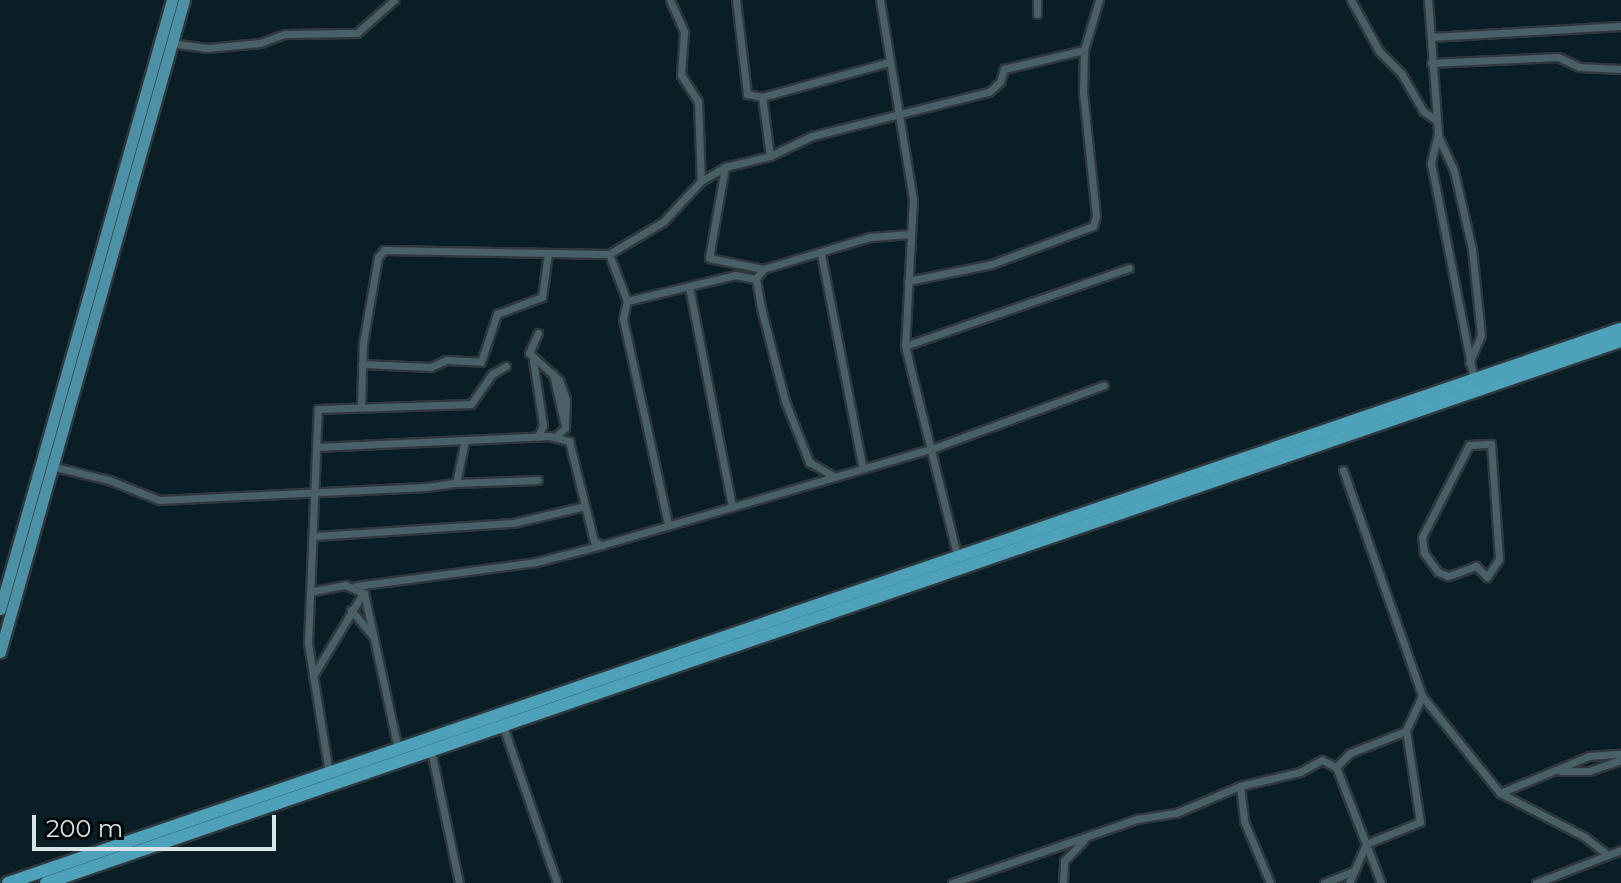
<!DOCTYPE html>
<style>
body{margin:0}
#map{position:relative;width:1621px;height:883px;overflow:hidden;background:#0a1f25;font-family:Montserrat,sans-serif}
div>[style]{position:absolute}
.roads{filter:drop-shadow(2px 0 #2f383e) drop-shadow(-2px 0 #2f383e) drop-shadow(0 2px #2f383e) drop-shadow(0 -2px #2f383e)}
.minor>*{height:7px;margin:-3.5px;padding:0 3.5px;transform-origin:3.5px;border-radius:3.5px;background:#4a6067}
.primary>*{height:11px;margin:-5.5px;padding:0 5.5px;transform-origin:5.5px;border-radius:5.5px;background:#4c91a5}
.trunk>*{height:12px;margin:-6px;padding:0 6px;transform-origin:6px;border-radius:6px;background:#4da2ba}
span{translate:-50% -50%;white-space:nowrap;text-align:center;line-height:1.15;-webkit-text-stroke:6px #02080a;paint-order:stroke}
.scale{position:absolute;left:32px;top:815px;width:244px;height:36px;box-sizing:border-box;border:4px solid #d7e4e8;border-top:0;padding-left:10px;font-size:24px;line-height:28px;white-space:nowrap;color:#d7e4e8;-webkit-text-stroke:6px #02080a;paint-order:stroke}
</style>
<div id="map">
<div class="roads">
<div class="minor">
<i style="left:670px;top:0;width:35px;rotate:66deg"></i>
<i style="left:684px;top:32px;width:43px;rotate:94deg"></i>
<i style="left:681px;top:75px;width:31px;rotate:57deg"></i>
<i style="left:698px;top:101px;width:80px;rotate:87.9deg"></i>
<i style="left:736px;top:0;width:95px;rotate:83.3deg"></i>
<i style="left:747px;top:94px;width:15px;rotate:11deg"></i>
<i style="left:880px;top:0;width:203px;rotate:80.6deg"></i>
<i style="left:913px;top:200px;width:146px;rotate:93.1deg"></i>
<i style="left:905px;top:346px;width:215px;rotate:76deg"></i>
<i style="left:1037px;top:0;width:14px;rotate:90deg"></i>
<i style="left:1351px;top:0;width:58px;rotate:61.2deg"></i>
<i style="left:1379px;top:51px;width:31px;rotate:45deg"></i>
<i style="left:1401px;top:73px;width:44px;rotate:59.9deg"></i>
<i style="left:1423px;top:111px;width:16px;rotate:35deg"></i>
<i style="left:1428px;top:0;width:134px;rotate:85.7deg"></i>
<i style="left:1438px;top:134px;width:30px;rotate:104deg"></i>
<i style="left:1431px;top:163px;width:221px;rotate:78.8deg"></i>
<i style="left:1431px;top:37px;width:190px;rotate:-3.3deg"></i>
<i style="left:171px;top:43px;width:36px;rotate:8deg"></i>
<i style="left:207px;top:48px;width:53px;rotate:-5.4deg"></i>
<i style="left:260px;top:43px;width:27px;rotate:-20deg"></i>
<i style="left:285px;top:34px;width:72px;rotate:-0.8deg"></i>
<i style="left:357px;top:33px;width:50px;rotate:-41.7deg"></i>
<i style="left:1431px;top:63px;width:127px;rotate:-2.7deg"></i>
<i style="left:1558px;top:57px;width:23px;rotate:25deg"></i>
<i style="left:1579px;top:67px;width:42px;rotate:2.7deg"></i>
<i style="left:1438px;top:136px;width:38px;rotate:65deg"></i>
<i style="left:1454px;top:171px;width:80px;rotate:77deg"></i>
<i style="left:1472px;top:249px;width:86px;rotate:84deg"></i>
<i style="left:1481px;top:335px;width:30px;rotate:113deg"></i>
<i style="left:770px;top:156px;width:60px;rotate:-97.7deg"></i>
<i style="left:762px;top:97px;width:133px;rotate:-15.3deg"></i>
<i style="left:725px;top:167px;width:92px;rotate:100deg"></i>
<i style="left:709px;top:258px;width:55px;rotate:11.5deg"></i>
<i style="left:763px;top:269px;width:112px;rotate:-16.7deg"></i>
<i style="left:870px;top:237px;width:40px;rotate:-4.3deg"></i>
<i style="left:609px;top:254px;width:50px;rotate:69deg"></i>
<i style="left:627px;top:301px;width:111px;rotate:-13.5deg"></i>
<i style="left:735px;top:275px;width:21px;rotate:11deg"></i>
<i style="left:821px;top:254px;width:215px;rotate:79deg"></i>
<i style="left:763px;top:269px;width:12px;rotate:125deg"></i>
<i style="left:756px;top:279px;width:29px;rotate:80deg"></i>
<i style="left:761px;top:308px;width:96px;rotate:75.5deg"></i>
<i style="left:785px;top:401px;width:66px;rotate:68.5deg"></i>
<i style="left:809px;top:462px;width:30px;rotate:30deg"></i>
<i style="left:908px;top:281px;width:86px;rotate:-11.4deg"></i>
<i style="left:992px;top:264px;width:108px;rotate:-20.6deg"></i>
<i style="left:1093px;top:226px;width:10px;rotate:-73deg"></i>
<i style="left:1096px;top:216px;width:125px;rotate:-96deg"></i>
<i style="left:1083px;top:92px;width:42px;rotate:-88.6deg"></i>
<i style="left:1084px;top:50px;width:52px;rotate:-73.3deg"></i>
<i style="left:689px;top:287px;width:223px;rotate:78.9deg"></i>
<i style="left:627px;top:301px;width:18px;rotate:103deg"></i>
<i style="left:623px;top:319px;width:209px;rotate:77.6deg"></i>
<i style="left:538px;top:333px;width:22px;rotate:114deg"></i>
<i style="left:529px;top:353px;width:40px;rotate:42deg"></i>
<i style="left:559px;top:380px;width:20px;rotate:70deg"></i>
<i style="left:566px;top:399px;width:29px;rotate:92deg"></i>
<i style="left:565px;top:428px;width:13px;rotate:138deg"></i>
<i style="left:905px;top:346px;width:237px;rotate:-19.2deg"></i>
<i style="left:533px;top:360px;width:66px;rotate:81.3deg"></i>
<i style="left:543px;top:425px;width:13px;rotate:113deg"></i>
<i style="left:362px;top:364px;width:69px;rotate:2.5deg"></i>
<i style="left:431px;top:367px;width:17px;rotate:-25deg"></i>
<i style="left:446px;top:360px;width:35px;rotate:3deg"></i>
<i style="left:481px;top:362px;width:51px;rotate:-71.6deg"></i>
<i style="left:497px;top:314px;width:48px;rotate:-20.7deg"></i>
<i style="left:542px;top:297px;width:44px;rotate:-82.2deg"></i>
<i style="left:553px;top:374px;width:49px;rotate:77.1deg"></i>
<i style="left:361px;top:405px;width:62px;rotate:-88.2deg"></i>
<i style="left:363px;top:343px;width:87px;rotate:-80.1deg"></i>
<i style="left:378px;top:257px;width:9px;rotate:-49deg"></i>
<i style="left:384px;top:250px;width:225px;rotate:1deg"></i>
<i style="left:609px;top:254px;width:63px;rotate:-30.7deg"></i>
<i style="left:663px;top:222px;width:56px;rotate:-47.2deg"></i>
<i style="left:701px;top:181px;width:28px;rotate:-30deg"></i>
<i style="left:725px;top:167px;width:46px;rotate:-13.7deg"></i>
<i style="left:770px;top:156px;width:47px;rotate:-25.5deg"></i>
<i style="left:812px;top:136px;width:182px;rotate:-14deg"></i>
<i style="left:989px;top:92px;width:15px;rotate:-42deg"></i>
<i style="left:1000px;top:82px;width:14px;rotate:-73deg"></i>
<i style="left:1004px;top:69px;width:82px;rotate:-13.4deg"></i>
<i style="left:1491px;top:444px;width:115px;rotate:86deg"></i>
<i style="left:1499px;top:559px;width:22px;rotate:124deg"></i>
<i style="left:1487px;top:577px;width:16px;rotate:-135deg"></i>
<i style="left:1476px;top:566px;width:30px;rotate:160deg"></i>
<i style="left:1448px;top:576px;width:11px;rotate:-158deg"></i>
<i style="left:1438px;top:572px;width:24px;rotate:-126deg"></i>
<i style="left:1424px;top:553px;width:16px;rotate:-97deg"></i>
<i style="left:1422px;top:537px;width:103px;rotate:-62.9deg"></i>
<i style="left:1469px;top:445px;width:22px;rotate:-3deg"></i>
<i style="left:317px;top:447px;width:232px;rotate:-2.7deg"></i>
<i style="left:549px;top:436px;width:21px;rotate:14deg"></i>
<i style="left:569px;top:441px;width:103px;rotate:76deg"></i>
<i style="left:594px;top:541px;width:9px;rotate:27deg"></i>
<i style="left:602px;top:545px;width:346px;rotate:-16.3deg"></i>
<i style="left:934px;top:448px;width:181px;rotate:-20.3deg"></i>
<i style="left:51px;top:466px;width:60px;rotate:13.6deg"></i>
<i style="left:109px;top:480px;width:54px;rotate:21.8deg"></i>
<i style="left:159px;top:500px;width:267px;rotate:-2.8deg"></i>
<i style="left:426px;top:487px;width:30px;rotate:-8deg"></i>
<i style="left:456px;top:483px;width:44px;rotate:-78.2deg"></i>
<i style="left:1343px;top:470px;width:239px;rotate:70.7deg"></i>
<i style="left:1422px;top:696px;width:38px;rotate:115deg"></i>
<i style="left:1406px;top:731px;width:60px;rotate:158.6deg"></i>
<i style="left:1350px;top:753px;width:20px;rotate:135deg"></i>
<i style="left:1336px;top:767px;width:124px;rotate:68.8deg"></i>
<i style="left:456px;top:483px;width:82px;rotate:-2.1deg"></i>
<i style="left:315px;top:536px;width:198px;rotate:-3.8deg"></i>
<i style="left:513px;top:523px;width:74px;rotate:-13.3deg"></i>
<i style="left:356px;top:586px;width:182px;rotate:-7.6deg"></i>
<i style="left:536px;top:562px;width:68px;rotate:-14.4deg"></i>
<i style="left:314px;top:591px;width:32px;rotate:-11deg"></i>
<i style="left:345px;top:585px;width:21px;rotate:23deg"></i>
<i style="left:364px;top:593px;width:160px;rotate:77.7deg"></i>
<i style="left:351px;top:610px;width:33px;rotate:50deg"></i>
<i style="left:313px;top:676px;width:97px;rotate:-58.9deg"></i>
<i style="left:1422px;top:696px;width:124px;rotate:51.2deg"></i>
<i style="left:503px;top:726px;width:166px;rotate:71deg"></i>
<i style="left:431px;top:751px;width:135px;rotate:78deg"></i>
<i style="left:1561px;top:771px;width:28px"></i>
<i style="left:1589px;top:771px;width:34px;rotate:-19deg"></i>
<i style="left:329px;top:773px;width:132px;rotate:-99.2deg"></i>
<i style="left:308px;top:643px;width:234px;rotate:-87.6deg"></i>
<i style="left:318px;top:409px;width:153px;rotate:-1.9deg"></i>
<i style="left:471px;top:404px;width:37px;rotate:-55deg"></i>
<i style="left:492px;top:374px;width:16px;rotate:-30deg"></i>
<i style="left:1240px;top:786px;width:35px;rotate:83deg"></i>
<i style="left:1244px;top:821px;width:67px;rotate:67.2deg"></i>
<i style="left:1608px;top:855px;width:29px;rotate:-142deg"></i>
<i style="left:1585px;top:837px;width:96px;rotate:-152.6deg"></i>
<i style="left:1500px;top:793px;width:96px;rotate:-22.6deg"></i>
<i style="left:1589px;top:756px;width:32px;rotate:-4deg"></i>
<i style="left:952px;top:883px;width:196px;rotate:-19.1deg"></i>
<i style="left:1137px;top:819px;width:39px;rotate:-9deg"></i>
<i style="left:1176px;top:813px;width:69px;rotate:-22.9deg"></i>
<i style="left:1240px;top:786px;width:62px;rotate:-13.1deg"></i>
<i style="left:1300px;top:772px;width:25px;rotate:-29deg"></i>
<i style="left:1322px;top:760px;width:16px;rotate:27deg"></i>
<i style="left:1063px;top:883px;width:22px;rotate:-87deg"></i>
<i style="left:1064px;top:861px;width:28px;rotate:-46deg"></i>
<i style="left:1324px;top:883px;width:32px;rotate:-22deg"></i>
<i style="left:1349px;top:883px;width:43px;rotate:-66.4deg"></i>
<i style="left:1366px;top:844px;width:58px;rotate:-22.2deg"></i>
<i style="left:1420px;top:822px;width:92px;rotate:-98.7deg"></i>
<i style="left:1536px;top:883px;width:91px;rotate:-21.2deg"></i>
</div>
<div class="primary">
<i style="left:0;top:609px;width:633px;rotate:-74.23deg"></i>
<i style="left:0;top:652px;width:677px;rotate:-74.24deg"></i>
</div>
<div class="trunk">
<i style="left:8px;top:883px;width:1705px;rotate:-18.96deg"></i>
<i style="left:46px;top:883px;width:1666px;rotate:-18.99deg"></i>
</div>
</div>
<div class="scale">200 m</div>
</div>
